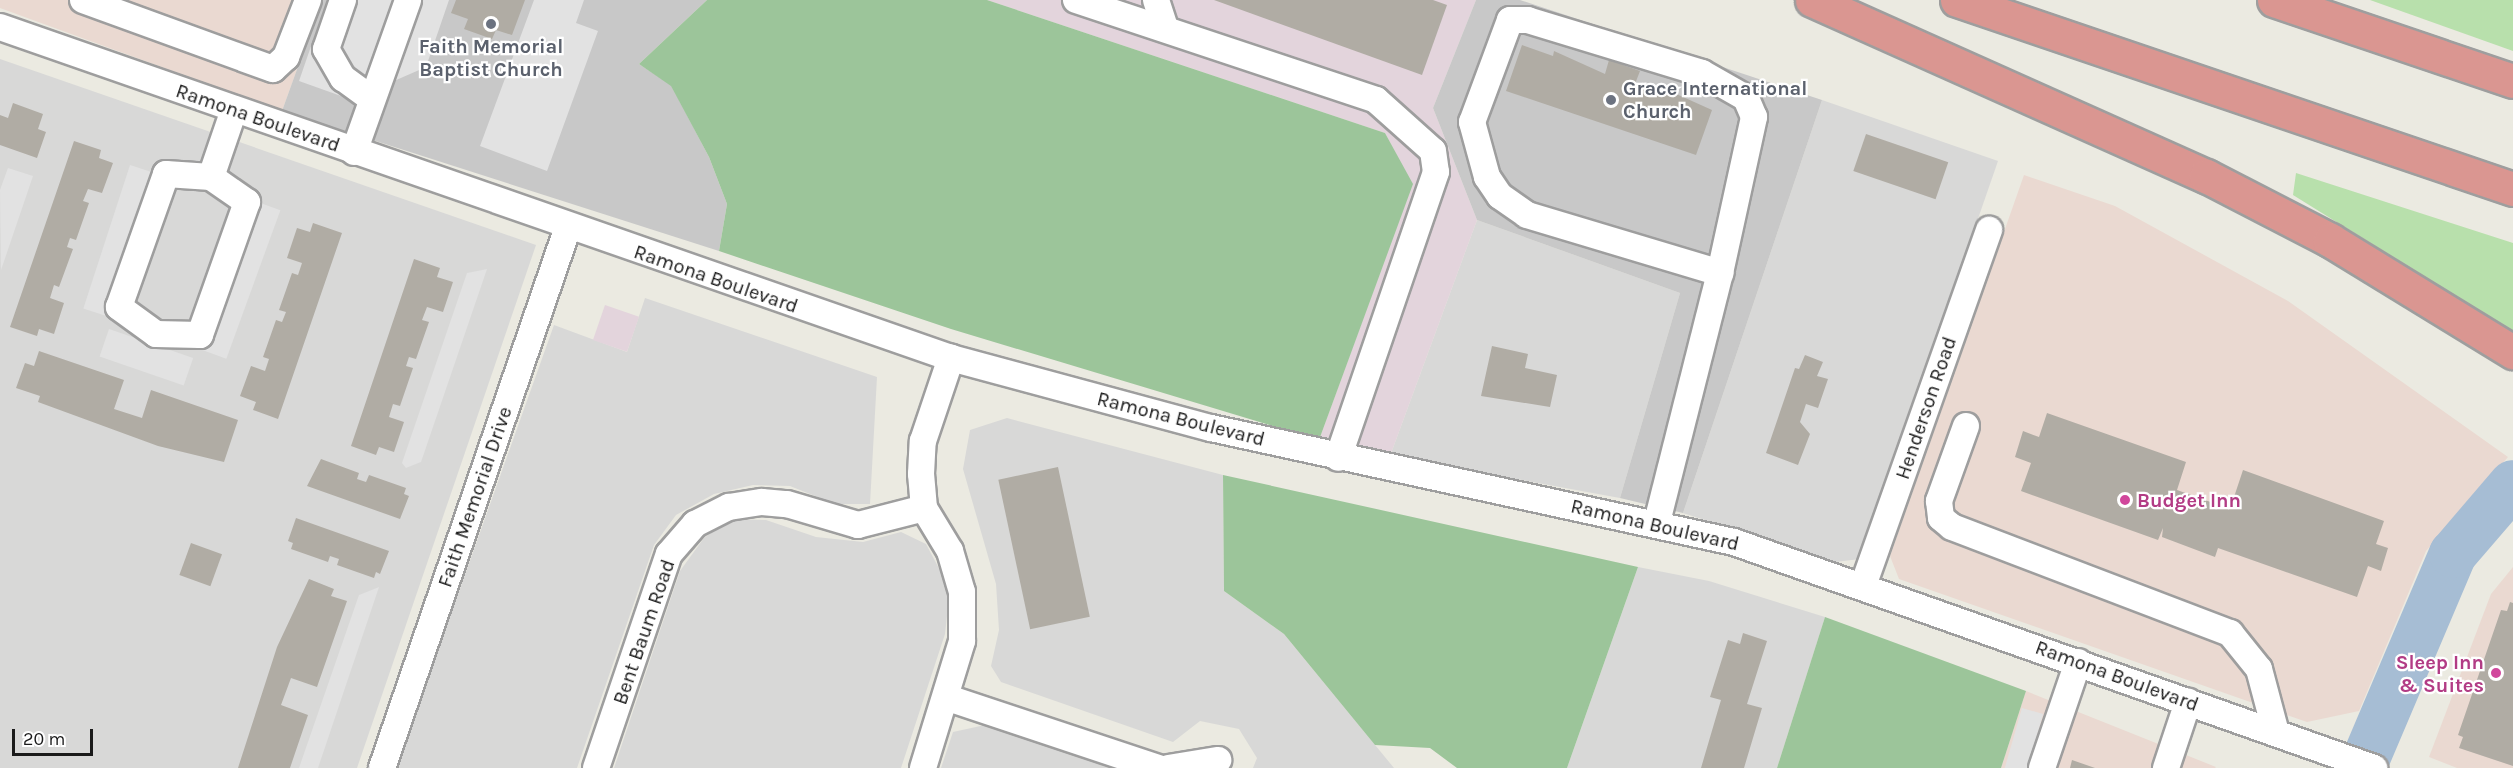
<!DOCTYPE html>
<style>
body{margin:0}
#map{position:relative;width:2513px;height:768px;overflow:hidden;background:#ebeae1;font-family:Karla,sans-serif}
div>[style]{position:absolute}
.residential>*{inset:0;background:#d8d8d7}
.commercial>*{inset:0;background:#ead9d1}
.industrial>*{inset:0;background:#e3d4dc;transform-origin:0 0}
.religious>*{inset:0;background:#c8c8c8}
.grass>*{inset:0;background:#b8e0ac}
.forest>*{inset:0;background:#9cc59a}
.parking>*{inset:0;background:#e2e2e2;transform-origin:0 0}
.river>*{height:48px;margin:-24px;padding:0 24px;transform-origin:24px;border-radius:24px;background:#a6bdd4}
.building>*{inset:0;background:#b0aca4;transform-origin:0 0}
.roads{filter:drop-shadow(2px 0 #9e9e9e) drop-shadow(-2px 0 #9e9e9e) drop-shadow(0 2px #9e9e9e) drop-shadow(0 -2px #9e9e9e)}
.minor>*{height:26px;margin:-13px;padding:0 13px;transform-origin:13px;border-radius:13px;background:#fff}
.highway>*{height:33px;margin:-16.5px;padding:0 16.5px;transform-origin:16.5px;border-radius:16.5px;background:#da9691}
.dots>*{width:16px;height:16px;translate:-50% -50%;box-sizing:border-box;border:3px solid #fff;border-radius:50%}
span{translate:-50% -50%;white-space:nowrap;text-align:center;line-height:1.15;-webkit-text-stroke:4.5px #fff;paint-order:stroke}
.worship-label{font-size:20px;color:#5b616d;font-weight:700}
.left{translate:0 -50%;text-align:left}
.street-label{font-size:20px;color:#1a1a1a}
.hotel-label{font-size:20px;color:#b23c85;font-weight:700}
.right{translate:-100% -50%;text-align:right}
.scale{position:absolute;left:12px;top:729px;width:81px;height:27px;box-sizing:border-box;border:3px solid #1a1a1a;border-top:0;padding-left:8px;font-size:18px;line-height:21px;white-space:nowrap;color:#1a1a1a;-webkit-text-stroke:4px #fff;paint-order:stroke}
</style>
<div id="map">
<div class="residential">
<i style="clip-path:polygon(0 59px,536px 245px,357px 768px,0 768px)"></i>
<i style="clip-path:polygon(1822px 100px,1998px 161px,1860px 559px,1835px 562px,1683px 513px)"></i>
<i style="clip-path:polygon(1477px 220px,1680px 293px,1620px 498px,1390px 456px)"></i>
<i style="clip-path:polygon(645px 298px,877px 377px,870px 504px,835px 504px,790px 486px,753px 485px,714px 494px,676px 515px,654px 545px,577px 768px,396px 768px,554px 325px,627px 352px)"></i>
<i style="clip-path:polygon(1007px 418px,1223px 475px,1224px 591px,1284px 634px,1394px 768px,1253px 768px,1257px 758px,1239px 729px,1200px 721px,1173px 742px,1001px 682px,991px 666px,999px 630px,996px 584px,963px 469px,970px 430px)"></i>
<i style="clip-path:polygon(730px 519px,766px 520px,816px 537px,863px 542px,901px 532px,926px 544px,950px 589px,945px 634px,901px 768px,614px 768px,680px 571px,704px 538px)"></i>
<i style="clip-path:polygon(1638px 567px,1709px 581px,1825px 617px,1777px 768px,1567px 768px)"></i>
<i style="clip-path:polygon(985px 725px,1110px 768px,941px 768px,953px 732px)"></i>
</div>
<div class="commercial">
<i style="clip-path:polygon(0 0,322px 0,282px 111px,0 8px)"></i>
<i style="clip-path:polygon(2024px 175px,2115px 206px,2288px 301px,2508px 457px,2426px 551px,2359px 711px,2307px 722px,1899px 579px,1890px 556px)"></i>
<i style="clip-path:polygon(2513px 567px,2513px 768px,2457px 768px,2429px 757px,2491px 594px)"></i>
<i style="clip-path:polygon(2026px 691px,2216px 767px,2215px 768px,2001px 768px)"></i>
</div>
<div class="industrial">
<i style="clip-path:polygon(987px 0,1476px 0,1433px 108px,1477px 220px,1390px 456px,1319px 440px,1412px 184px,1385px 133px)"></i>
<i style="left:605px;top:305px;width:36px;height:37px;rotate:19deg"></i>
</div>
<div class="religious">
<i style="clip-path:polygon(322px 0,707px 0,639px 64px,671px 85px,709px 157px,727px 204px,719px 251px,282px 111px)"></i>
<i style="clip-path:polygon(1476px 0,1520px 0,1822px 100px,1683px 513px,1620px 498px,1680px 293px,1477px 220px,1433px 108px)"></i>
</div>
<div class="grass">
<i style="clip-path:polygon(2370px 0,2513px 0,2513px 51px)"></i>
<i style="clip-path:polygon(2296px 173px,2513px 243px,2513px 339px,2401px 262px,2293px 195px)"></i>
</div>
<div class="forest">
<i style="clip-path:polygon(707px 0,987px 0,1385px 133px,1413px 184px,1319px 440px,951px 329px,719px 251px,727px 204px,709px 157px,671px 86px,639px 64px)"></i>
<i style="clip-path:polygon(1223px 475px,1638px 567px,1567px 768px,1457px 768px,1430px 748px,1375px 745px,1284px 634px,1224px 591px)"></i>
<i style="clip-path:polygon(1825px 617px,2026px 691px,2001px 768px,1777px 768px)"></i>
</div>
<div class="parking">
<i style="clip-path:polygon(327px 0,449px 0,426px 67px,394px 81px,383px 111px,299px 81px)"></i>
<i style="clip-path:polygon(534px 0,584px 0,576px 23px,598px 31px,547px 171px,480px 146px)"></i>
<i style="left:130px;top:165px;width:25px;height:151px;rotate:18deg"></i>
<i style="clip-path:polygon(8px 168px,33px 176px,1px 270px,0 190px)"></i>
<i style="left:255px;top:201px;width:27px;height:158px;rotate:20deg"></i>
<i style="clip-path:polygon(487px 269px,421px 462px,406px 468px,402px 463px,467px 273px)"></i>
<i style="left:109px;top:329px;width:89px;height:29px;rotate:19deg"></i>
<i style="clip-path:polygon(379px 587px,318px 768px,299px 768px,359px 595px)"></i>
<i style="left:2022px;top:708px;width:22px;height:63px;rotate:16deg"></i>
</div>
<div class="river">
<i style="left:2362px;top:768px;width:233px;rotate:-67deg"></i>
<i style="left:2453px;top:554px;width:92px;rotate:-49.4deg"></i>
</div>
<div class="building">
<i style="clip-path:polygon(456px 0,525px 0,512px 35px,496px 30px,492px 39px,464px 29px,468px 19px,451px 13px)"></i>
<i style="clip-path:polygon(1214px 0,1433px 0,1447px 5px,1422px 75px)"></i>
<i style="clip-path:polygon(1522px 45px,1553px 56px,1554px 51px,1605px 74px,1609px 60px,1640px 71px,1635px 84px,1663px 88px,1712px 110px,1696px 155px,1506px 91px)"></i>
<i style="clip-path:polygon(13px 103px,43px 114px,38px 129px,46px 132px,37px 158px,0 145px,0 115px,8px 118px)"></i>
<i style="left:1866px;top:134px;width:87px;height:39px;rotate:19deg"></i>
<i style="clip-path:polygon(74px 141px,101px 150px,99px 158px,113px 163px,102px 193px,88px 189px,83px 201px,89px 203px,76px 240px,70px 238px,67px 247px,73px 249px,59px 287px,54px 285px,50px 298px,64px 303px,54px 334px,39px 329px,37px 336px,10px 327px)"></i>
<i style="clip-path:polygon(313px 223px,342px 233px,278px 419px,253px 410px,256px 402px,240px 396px,251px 366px,265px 371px,269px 359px,263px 357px,276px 320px,282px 322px,286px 312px,279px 310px,292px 273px,298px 275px,302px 263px,287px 258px,297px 228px,310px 232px)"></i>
<i style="clip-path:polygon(414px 259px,440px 268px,437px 277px,453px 282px,443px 312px,427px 307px,422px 320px,429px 322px,416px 359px,409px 357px,406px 366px,413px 368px,400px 406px,393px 404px,389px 417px,404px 422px,394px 452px,379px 447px,376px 455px,351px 446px)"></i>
<i style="clip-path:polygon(1492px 346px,1528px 354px,1525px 368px,1557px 375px,1550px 407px,1481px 396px)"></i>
<i style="clip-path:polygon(39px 351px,124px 380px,114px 409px,142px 418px,151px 390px,238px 420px,224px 462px,158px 446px,38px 402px,40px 396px,16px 388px,25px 363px,34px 366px)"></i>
<i style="clip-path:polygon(1805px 355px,1823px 362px,1817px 376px,1828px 379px,1818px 408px,1806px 404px,1800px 422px,1810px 434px,1798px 465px,1766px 453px,1795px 368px,1799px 369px)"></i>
<i style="clip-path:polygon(2047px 413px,2186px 462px,2177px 490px,2230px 509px,2243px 470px,2384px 521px,2376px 544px,2388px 548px,2381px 571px,2368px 566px,2357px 597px,2218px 548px,2215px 557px,2162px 537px,2163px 528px,2158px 540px,2021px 491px,2031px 463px,2015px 457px,2023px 431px,2039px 437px)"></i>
<i style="clip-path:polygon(321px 459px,359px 473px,357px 479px,366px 482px,369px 475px,406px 488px,404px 494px,409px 496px,400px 519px,307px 486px)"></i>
<i style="left:1058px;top:467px;width:153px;height:61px;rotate:78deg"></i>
<i style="clip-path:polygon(296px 518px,389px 551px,380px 574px,376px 572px,374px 578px,337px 565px,339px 559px,330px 556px,328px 562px,291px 549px,293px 543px,288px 541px)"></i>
<i style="left:191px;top:543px;width:33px;height:34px;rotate:20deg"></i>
<i style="clip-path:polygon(309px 579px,334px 589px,331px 596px,347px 601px,317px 687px,291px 678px,281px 705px,308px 715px,290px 768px,238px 768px,277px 647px)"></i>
<i style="clip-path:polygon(2510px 602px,2513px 603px,2513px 766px,2459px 748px,2463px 737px,2458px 735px,2501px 610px,2507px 611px)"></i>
<i style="clip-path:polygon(1743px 633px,1767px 641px,1747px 704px,1762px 708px,1744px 768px,1701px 768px,1721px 700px,1710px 697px,1728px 640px,1740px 644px)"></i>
<i style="clip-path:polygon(2072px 760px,2095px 768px,2070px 768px)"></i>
</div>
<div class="roads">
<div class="minor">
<i style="left:83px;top:0;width:202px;rotate:20deg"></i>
<i style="left:273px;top:69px;width:18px;rotate:-43deg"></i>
<i style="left:286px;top:57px;width:61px;rotate:-68.9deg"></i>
<i style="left:343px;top:0;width:52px;rotate:109.1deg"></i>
<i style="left:326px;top:49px;width:34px;rotate:60deg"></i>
<i style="left:343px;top:78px;width:36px;rotate:36deg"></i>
<i style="left:1076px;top:0;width:316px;rotate:18.4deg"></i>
<i style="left:1376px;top:100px;width:76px;rotate:41.8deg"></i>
<i style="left:1433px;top:151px;width:21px;rotate:82deg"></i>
<i style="left:1436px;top:172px;width:302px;rotate:108.9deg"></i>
<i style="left:1156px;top:0;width:29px;rotate:72deg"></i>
<i style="left:0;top:27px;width:1007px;rotate:19.19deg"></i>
<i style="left:951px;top:358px;width:269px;rotate:15.1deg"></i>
<i style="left:1211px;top:428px;width:535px;rotate:12.3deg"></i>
<i style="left:1734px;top:542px;width:679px;rotate:19.45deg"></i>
<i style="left:354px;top:152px;width:161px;rotate:-70.4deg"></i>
<i style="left:211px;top:177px;width:44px;rotate:34.8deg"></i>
<i style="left:247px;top:202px;width:141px;rotate:109.5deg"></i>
<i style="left:200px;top:335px;width:44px;rotate:-178.7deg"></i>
<i style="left:156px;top:334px;width:46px;rotate:-143.9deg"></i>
<i style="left:119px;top:307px;width:141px;rotate:-70.5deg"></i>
<i style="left:166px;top:174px;width:45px;rotate:3.8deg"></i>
<i style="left:211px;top:177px;width:71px;rotate:-71.1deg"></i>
<i style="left:1966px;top:426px;width:80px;rotate:109.8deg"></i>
<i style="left:1939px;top:501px;width:17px;rotate:83deg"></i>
<i style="left:1941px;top:518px;width:14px;rotate:39deg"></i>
<i style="left:1952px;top:527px;width:298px;rotate:20.9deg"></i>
<i style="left:2230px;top:633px;width:46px;rotate:51.1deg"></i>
<i style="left:2259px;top:669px;width:66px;rotate:75.1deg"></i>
<i style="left:1657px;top:522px;width:257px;rotate:-75.8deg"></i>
<i style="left:1720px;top:273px;width:160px;rotate:-77.7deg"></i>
<i style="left:1754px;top:117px;width:21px;rotate:-113deg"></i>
<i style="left:1746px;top:98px;width:51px;rotate:-150.4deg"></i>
<i style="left:1702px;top:73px;width:182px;rotate:-163.1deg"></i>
<i style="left:1528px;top:20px;width:18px;rotate:180deg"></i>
<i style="left:1510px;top:20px;width:109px;rotate:110.4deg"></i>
<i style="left:1472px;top:122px;width:57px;rotate:74.7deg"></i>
<i style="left:1487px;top:177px;width:23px;rotate:56deg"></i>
<i style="left:1500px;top:196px;width:33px;rotate:35deg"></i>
<i style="left:1527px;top:215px;width:202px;rotate:16.7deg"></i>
<i style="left:1863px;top:586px;width:378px;rotate:-70.5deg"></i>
<i style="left:948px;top:698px;width:222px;rotate:18.4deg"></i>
<i style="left:382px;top:768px;width:572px;rotate:-71.03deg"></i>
<i style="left:596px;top:768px;width:226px;rotate:-71.2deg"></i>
<i style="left:669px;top:554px;width:40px;rotate:-49deg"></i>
<i style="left:695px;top:524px;width:38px;rotate:-27deg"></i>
<i style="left:729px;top:507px;width:33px;rotate:-9deg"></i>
<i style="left:762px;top:502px;width:25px;rotate:5deg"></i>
<i style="left:787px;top:504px;width:74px;rotate:16.5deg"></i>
<i style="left:858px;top:525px;width:68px;rotate:-14.4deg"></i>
<i style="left:923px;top:768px;width:133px;rotate:-72.9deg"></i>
<i style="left:962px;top:641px;width:49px;rotate:-90deg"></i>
<i style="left:962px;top:592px;width:43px;rotate:-106.3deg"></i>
<i style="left:950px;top:551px;width:50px;rotate:-121.2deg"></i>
<i style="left:924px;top:508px;width:34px;rotate:-95deg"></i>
<i style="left:921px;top:474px;width:33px;rotate:-87deg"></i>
<i style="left:923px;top:441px;width:88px;rotate:-71.4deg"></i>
<i style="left:1168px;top:768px;width:51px;rotate:-9.1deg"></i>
<i style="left:2042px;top:768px;width:112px;rotate:-71.2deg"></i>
<i style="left:2166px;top:768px;width:70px;rotate:-71.6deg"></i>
</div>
<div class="highway">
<i style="left:1812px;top:0;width:432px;rotate:24.1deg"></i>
<i style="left:2206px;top:176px;width:140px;rotate:27.3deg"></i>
<i style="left:2330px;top:240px;width:215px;rotate:31.5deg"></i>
<i style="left:1957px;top:0;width:587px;rotate:18.77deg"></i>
<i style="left:2274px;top:0;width:252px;rotate:18.7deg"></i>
</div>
</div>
<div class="dots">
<i style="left:491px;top:24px;background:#6b7280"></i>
<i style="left:1611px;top:100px;background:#6b7280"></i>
<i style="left:2125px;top:500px;background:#d1479c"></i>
<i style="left:2496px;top:673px;background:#d1479c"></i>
</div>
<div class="worship-label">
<span style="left:491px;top:58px">Faith Memorial<br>Baptist Church</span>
<span class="left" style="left:1623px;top:100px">Grace International<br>Church</span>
</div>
<div class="street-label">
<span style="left:258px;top:118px;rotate:19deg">Ramona Boulevard</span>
<span style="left:716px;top:279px;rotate:19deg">Ramona Boulevard</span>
<span style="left:1926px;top:408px;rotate:-71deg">Henderson Road</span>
<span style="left:1181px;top:419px;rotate:14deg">Ramona Boulevard</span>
<span style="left:475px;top:497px;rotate:-71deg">Faith Memorial Drive</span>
<span style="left:1655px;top:525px;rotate:13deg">Ramona Boulevard</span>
<span style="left:644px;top:632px;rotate:-71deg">Bent Baum Road</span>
<span style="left:2117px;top:676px;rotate:20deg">Ramona Boulevard</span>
</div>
<div class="hotel-label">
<span class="left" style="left:2137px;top:500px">Budget Inn</span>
<span class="right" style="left:2484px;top:674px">Sleep Inn<br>&amp; Suites</span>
</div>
<div class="scale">20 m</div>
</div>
